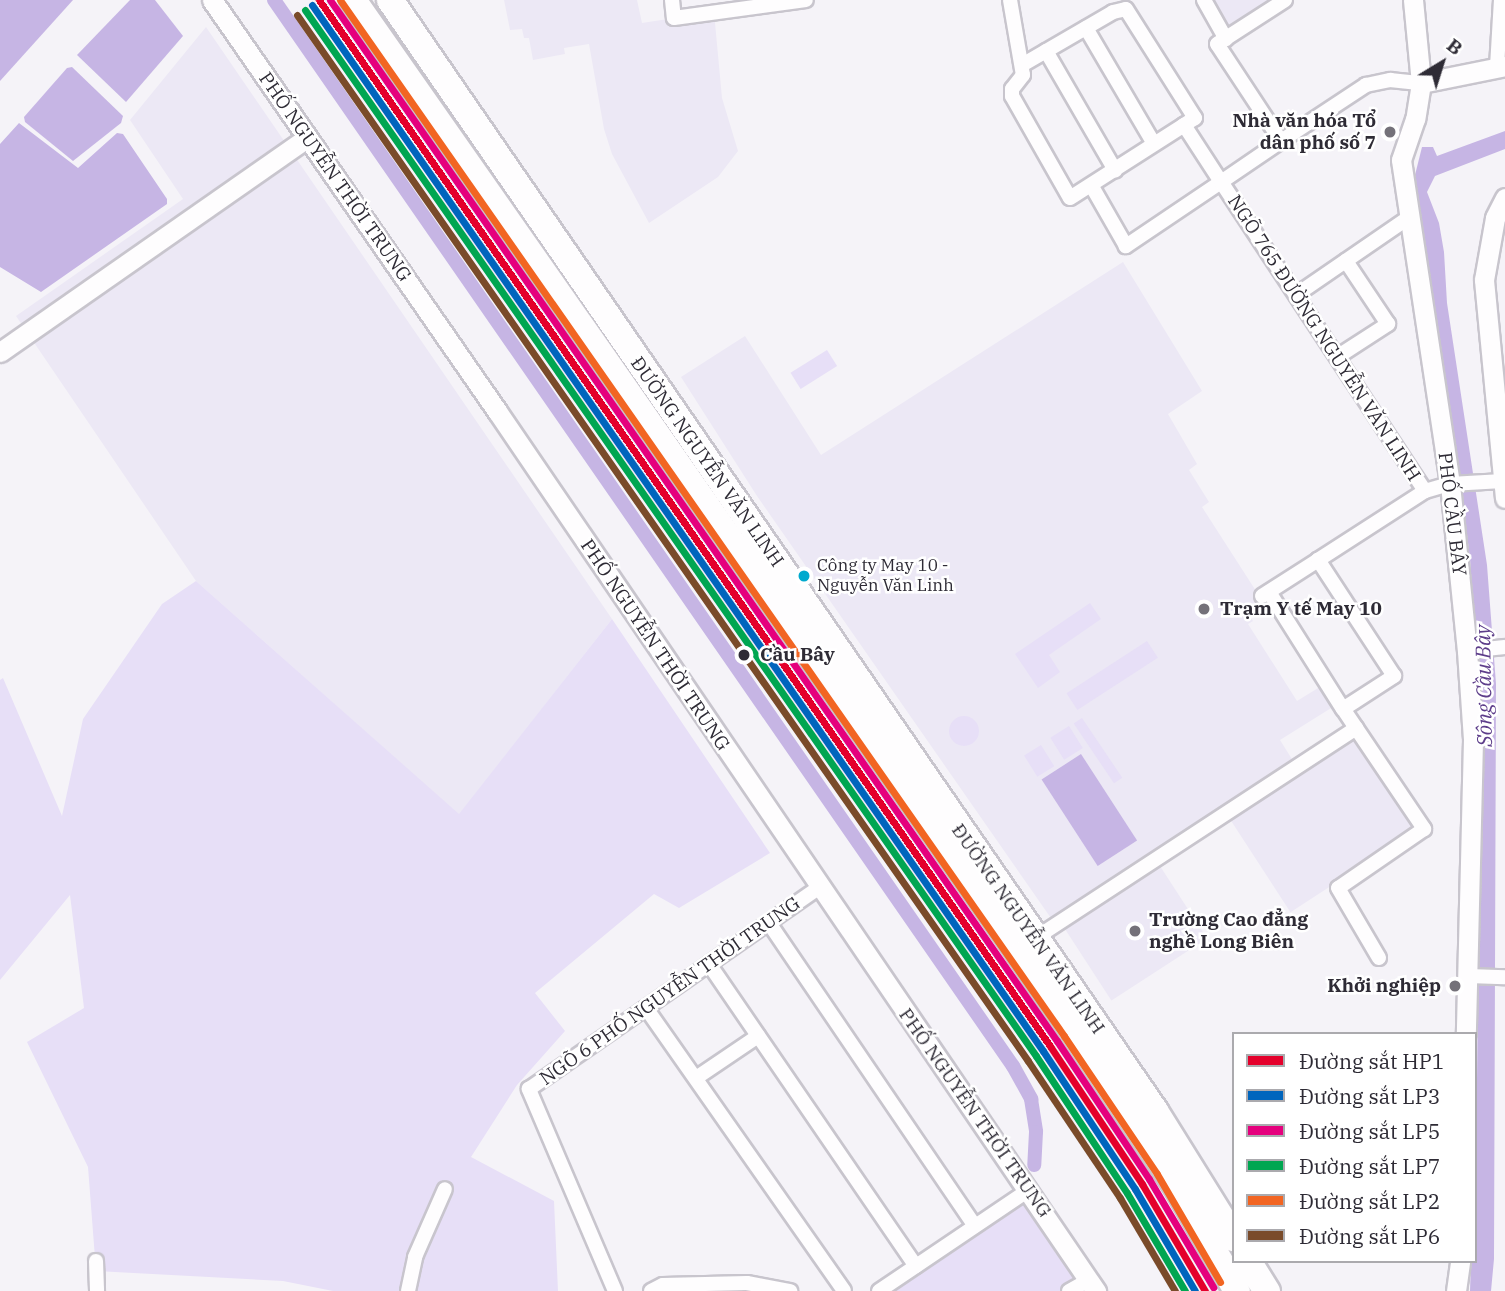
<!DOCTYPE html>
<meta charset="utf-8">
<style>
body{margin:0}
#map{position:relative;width:1505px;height:1291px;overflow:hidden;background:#f5f3f8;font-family:"IBM Plex Serif",serif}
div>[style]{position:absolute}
.built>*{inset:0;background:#ece8f5;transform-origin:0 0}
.green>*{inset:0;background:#e7dff7;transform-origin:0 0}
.round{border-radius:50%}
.water>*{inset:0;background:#c6b5e4;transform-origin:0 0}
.canal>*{height:14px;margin:-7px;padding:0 7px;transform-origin:7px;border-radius:7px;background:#c6b5e4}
.roads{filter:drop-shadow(2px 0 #c8c5cd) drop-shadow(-2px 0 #c8c5cd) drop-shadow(0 2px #c8c5cd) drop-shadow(0 -2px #c8c5cd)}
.street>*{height:14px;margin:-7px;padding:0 7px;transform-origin:7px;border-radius:7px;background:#fefdfe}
.secondary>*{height:19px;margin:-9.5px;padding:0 9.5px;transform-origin:9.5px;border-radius:9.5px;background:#fefdfe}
.highway>*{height:26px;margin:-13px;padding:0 13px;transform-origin:13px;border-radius:13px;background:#fefdfe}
.rail-1>*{height:7px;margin:-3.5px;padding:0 3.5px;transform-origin:3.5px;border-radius:3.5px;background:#e4002b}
.rail-2>*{height:7px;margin:-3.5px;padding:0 3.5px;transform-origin:3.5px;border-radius:3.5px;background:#0065bd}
.rail-3>*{height:7px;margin:-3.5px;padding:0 3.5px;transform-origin:3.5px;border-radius:3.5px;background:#e5007d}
.rail-4>*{height:7px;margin:-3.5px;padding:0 3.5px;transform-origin:3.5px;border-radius:3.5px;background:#00a651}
.rail-5>*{height:7px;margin:-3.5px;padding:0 3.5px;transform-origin:3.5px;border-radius:3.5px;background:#f26522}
.rail-6>*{height:7px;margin:-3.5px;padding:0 3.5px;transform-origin:3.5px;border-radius:3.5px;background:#7a4b2a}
.dots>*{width:19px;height:19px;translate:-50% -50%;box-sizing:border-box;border:4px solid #fff;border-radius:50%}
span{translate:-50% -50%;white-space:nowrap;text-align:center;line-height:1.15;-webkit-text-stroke:5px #fff;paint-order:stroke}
.bus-label{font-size:17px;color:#2e2b35}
.left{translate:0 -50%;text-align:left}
.poi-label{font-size:19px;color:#2e2b35;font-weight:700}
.right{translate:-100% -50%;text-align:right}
.street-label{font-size:19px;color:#2e2b35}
.stop-label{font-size:19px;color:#2e2b35;font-weight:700}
.water-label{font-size:21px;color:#5d3d8a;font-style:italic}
.legend{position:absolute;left:1232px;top:1032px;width:245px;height:231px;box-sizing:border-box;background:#fff;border:2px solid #abaaae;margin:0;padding:9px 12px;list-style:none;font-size:21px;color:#2e2b35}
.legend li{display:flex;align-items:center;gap:14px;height:35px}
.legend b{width:35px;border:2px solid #abaaae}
.north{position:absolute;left:1407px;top:28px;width:70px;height:70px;-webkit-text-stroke:5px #fff;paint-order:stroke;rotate:38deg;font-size:19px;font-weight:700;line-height:28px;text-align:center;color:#2e2b35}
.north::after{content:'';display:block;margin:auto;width:24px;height:32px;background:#2e2b35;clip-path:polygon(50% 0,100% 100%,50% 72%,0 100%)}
</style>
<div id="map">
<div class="built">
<i style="clip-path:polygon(504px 0,637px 0,642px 23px,714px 12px,722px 98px,738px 151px,718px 177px,649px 223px,612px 154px,604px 129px,589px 44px,564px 48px,565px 54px,533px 60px,529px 38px,524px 38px,522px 29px,510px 30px)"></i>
<i style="clip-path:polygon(1207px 0,1285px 0,1229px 36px)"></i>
<i style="clip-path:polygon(206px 27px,612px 619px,459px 815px,196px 581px,16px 316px,183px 199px,130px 120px)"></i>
<i style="clip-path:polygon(426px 146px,1072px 1074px,1064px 1079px,1014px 1025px,451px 216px,422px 161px,418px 150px)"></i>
<i style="clip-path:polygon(1123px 262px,1202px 391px,1168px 414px,1197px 464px,1189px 470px,1209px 502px,1202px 507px,1265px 605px,1249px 615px,1253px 621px,1248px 624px,1297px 701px,1323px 685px,1336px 705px,1280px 740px,1295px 764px,1053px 921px,757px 496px,681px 377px,745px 336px,821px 455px)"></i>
<i style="left:1355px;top:738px;width:111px;height:149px;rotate:57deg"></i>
<i style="left:1158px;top:863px;width:90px;height:114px;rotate:57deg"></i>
</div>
<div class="green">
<i style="left:827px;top:350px;width:19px;height:43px;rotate:58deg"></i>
<i style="clip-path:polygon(196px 581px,459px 814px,612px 619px,770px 853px,679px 908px,654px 894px,535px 993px,565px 1031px,517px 1085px,471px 1157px,554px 1201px,558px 1291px,333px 1291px,283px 1281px,96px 1271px,88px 1167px,27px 1042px,84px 1008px,70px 895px,0 980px,0 680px,3px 678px,62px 816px,83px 719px,162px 604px)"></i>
<i style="clip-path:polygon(1090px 603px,1101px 619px,1049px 655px,1060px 672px,1038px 688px,1015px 654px)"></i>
<i style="left:1147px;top:641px;width:20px;height:96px;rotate:57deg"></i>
<i class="round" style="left:949px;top:716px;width:30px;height:30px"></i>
<i style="left:1082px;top:718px;width:72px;height:10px;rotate:56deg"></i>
<i style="left:1069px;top:726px;width:26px;height:22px;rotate:58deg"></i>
<i style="left:1041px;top:745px;width:25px;height:20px;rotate:58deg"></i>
<i style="clip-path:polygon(1029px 1190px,1096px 1291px,879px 1291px)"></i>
</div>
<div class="water">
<i style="clip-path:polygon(0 0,73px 0,0 81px)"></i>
<i style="clip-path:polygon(130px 0,155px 0,183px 36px,126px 102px,77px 55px)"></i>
<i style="clip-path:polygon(72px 67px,123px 116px,121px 123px,73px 161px,25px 122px,24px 117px,67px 68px)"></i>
<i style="clip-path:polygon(19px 123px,78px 168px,117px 133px,123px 134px,167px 199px,167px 204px,41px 292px,0 267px,0 144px)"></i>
<i style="clip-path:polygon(1505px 131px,1505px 149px,1435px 176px,1427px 192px,1439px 223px,1444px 252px,1447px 303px,1487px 565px,1496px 684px,1494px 1259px,1491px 1291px,1470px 1291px,1471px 1261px,1475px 1261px,1481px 716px,1470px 559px,1463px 502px,1458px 495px,1415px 175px,1422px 147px,1433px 147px,1437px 156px)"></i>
<i style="left:1081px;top:754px;width:103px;height:47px;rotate:57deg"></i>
</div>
<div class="canal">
<i style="left:274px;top:0;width:1297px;rotate:55.27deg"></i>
<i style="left:1013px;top:1066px;width:38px;rotate:61deg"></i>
<i style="left:1031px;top:1099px;width:33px;rotate:81deg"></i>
<i style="left:1036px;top:1132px;width:33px;rotate:93deg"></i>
</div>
<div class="roads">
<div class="street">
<i style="left:672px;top:0;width:18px;rotate:84deg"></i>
<i style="left:674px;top:18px;width:133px;rotate:-7.8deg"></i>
<i style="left:1010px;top:0;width:76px;rotate:80.2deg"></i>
<i style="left:1023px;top:75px;width:18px;rotate:128deg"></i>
<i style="left:1012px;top:89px;width:7px;rotate:90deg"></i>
<i style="left:1012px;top:96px;width:117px;rotate:60.4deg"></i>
<i style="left:1070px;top:198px;width:135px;rotate:-32.6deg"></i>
<i style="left:1184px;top:125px;width:68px;rotate:57deg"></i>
<i style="left:1221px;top:182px;width:115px;rotate:146deg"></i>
<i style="left:1126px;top:246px;width:70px;rotate:-119.8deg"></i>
<i style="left:1204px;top:0;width:45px;rotate:60.6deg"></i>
<i style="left:1086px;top:28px;width:134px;rotate:59.6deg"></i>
<i style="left:1046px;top:51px;width:138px;rotate:59.9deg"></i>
<i style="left:1022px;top:65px;width:105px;rotate:-30.2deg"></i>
<i style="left:1113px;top:12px;width:13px;rotate:-13deg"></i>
<i style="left:1126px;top:9px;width:129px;rotate:57.7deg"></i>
<i style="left:1195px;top:118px;width:13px;rotate:148deg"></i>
<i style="left:1497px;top:67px;width:67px;rotate:-86.6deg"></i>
<i style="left:1281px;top:141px;width:102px;rotate:-33.4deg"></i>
<i style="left:1366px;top:85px;width:25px;rotate:-12deg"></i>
<i style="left:1390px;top:80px;width:31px;rotate:6deg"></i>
<i style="left:1296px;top:295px;width:136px;rotate:-34.5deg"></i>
<i style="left:1337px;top:357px;width:61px;rotate:-32.9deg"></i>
<i style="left:1388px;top:324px;width:76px;rotate:-123.7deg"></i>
<i style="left:1425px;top:491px;width:26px;rotate:-16deg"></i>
<i style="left:1450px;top:484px;width:53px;rotate:-3.2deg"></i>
<i style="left:1269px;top:592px;width:138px;rotate:57.7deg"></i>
<i style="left:1262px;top:596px;width:67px;rotate:-32.7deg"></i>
<i style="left:1467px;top:651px;width:38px;rotate:-6deg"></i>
<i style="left:1356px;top:728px;width:122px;rotate:56deg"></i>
<i style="left:1424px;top:829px;width:104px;rotate:145.5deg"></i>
<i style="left:1338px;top:888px;width:81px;rotate:59.6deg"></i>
<i style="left:769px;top:923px;width:366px;rotate:55.8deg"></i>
<i style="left:1034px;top:939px;width:385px;rotate:-33.2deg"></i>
<i style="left:1356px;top:728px;width:23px;rotate:-124deg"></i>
<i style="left:1343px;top:709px;width:61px;rotate:-32.9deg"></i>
<i style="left:1394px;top:676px;width:139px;rotate:-123.2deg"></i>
<i style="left:1318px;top:560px;width:127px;rotate:-32.8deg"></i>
<i style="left:1425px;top:491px;width:370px;rotate:-123.4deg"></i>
<i style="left:1221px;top:182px;width:73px;rotate:-34.3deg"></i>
<i style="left:1281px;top:141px;width:116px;rotate:-123.4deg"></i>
<i style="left:1217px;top:44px;width:81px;rotate:-32.9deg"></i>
<i style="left:709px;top:964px;width:366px;rotate:55.6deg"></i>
<i style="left:1468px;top:976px;width:37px;rotate:2deg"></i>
<i style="left:646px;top:1008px;width:345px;rotate:55deg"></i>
<i style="left:696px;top:1078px;width:75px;rotate:-34.1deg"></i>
<i style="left:96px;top:1261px;width:30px;rotate:88deg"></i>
<i style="left:408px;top:1291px;width:35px;rotate:-78deg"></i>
<i style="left:415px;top:1257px;width:74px;rotate:-66.2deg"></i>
<i style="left:615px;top:1291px;width:220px;rotate:-113.1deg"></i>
<i style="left:529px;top:1089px;width:354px;rotate:-34.8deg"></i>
<i style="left:651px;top:1291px;width:13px;rotate:-27deg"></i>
<i style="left:663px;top:1285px;width:84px;rotate:-1.4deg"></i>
<i style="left:747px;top:1283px;width:44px;rotate:10.5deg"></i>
<i style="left:879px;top:1291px;width:181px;rotate:-34deg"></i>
<i style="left:1069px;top:1291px;width:23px;rotate:-29deg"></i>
</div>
<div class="secondary">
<i style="left:212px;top:0;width:500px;rotate:55.26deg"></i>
<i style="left:497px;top:411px;width:1065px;rotate:55.76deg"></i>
<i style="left:1413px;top:0;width:83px;rotate:84.5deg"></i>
<i style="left:1421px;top:83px;width:36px;rotate:99deg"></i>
<i style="left:1415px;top:119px;width:43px;rotate:108.9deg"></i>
<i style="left:1401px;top:160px;width:328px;rotate:81.4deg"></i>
<i style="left:1450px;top:484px;width:168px;rotate:84.2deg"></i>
<i style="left:1467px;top:651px;width:89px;rotate:86.1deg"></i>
<i style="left:1473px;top:740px;width:294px;rotate:91.4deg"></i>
<i style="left:1421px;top:83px;width:86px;rotate:-11.4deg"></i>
<i style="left:1505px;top:198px;width:22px;rotate:117deg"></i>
<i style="left:1495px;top:218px;width:63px;rotate:100.1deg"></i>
<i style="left:1484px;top:280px;width:219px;rotate:84.5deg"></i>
<i style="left:0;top:352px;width:374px;rotate:-34.9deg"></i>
<i style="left:1456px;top:1291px;width:30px;rotate:-82deg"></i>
</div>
<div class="highway">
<i style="left:353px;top:0;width:1165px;rotate:55.03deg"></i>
<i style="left:1021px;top:955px;width:279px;rotate:56deg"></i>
<i style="left:1177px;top:1186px;width:121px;rotate:60.3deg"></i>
<i style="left:390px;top:0;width:1349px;rotate:55.45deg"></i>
<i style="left:1155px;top:1111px;width:150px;rotate:58.1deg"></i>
<i style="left:1248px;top:1261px;width:36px;rotate:58deg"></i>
</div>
</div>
<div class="rail-1">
<i style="left:319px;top:0;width:1276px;rotate:55.05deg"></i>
<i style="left:1050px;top:1046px;width:166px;rotate:56.3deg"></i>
<i style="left:1142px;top:1184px;width:124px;rotate:59.5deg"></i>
</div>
<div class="rail-2">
<i style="left:312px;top:5px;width:1276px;rotate:55.05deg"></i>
<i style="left:1043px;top:1051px;width:166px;rotate:56.3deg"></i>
<i style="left:1135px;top:1189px;width:118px;rotate:59.5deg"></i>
</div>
<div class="rail-3">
<i style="left:330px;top:0;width:1270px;rotate:55.07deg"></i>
<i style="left:1057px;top:1041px;width:166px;rotate:56.3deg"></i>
<i style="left:1149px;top:1179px;width:126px;rotate:59.3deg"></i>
</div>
<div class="rail-4">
<i style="left:305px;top:10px;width:1276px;rotate:55.05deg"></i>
<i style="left:1036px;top:1056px;width:164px;rotate:56.4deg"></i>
<i style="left:1127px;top:1193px;width:114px;rotate:59.4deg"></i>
</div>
<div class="rail-5">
<i style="left:340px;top:0;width:1264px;rotate:55.05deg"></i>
<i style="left:1064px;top:1036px;width:166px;rotate:56deg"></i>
<i style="left:1157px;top:1174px;width:125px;rotate:59.7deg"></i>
</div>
<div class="rail-6">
<i style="left:297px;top:15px;width:1276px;rotate:55.05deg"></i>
<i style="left:1028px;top:1061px;width:165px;rotate:56.1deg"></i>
<i style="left:1120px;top:1198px;width:108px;rotate:59.4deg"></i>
</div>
<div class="dots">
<i style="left:1390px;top:132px;background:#747179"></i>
<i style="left:804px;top:576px;background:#00a9ce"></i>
<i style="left:1204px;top:609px;background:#747179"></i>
<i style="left:744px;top:655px;background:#2e2b35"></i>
<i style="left:1135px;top:931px;background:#747179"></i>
<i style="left:1455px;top:986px;background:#747179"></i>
</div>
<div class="bus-label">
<span class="left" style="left:817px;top:576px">Công ty May 10 -<br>Nguyễn Văn Linh</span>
</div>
<div class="poi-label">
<span class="right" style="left:1376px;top:132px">Nhà văn hóa Tổ<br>dân phố số 7</span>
<span class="left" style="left:1220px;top:609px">Trạm Y tế May 10</span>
<span class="left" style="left:1149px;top:931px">Trường Cao đẳng<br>nghề Long Biên</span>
<span class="right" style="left:1441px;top:986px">Khởi nghiệp</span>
</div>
<div class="street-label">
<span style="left:335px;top:177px;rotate:55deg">PHỐ NGUYỄN THỜI TRUNG</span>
<span style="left:1324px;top:338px;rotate:57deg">NGÕ 765 ĐƯỜNG NGUYỄN VĂN LINH</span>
<span style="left:707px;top:462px;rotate:55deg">ĐƯỜNG NGUYỄN VĂN LINH</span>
<span style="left:1452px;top:514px;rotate:83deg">PHỐ CẦU BÂY</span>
<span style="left:655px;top:645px;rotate:56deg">PHỐ NGUYỄN THỜI TRUNG</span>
<span style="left:1028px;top:929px;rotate:55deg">ĐƯỜNG NGUYỄN VĂN LINH</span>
<span style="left:670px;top:991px;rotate:-35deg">NGÕ 6 PHỐ NGUYỄN THỜI TRUNG</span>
<span style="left:975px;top:1113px;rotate:55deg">PHỐ NGUYỄN THỜI TRUNG</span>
</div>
<div class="stop-label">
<span class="left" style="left:760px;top:655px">Cầu Bây</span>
</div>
<div class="water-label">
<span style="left:1483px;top:686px;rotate:-91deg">Sông Cầu Bây</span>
</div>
<ul class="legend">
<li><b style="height:9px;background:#e4002b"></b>Đường sắt HP1</li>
<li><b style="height:9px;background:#0065bd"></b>Đường sắt LP3</li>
<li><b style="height:9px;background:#e5007d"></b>Đường sắt LP5</li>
<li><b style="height:9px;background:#00a651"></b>Đường sắt LP7</li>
<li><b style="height:9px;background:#f26522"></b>Đường sắt LP2</li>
<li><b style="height:9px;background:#7a4b2a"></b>Đường sắt LP6</li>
</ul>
<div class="north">B</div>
</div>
